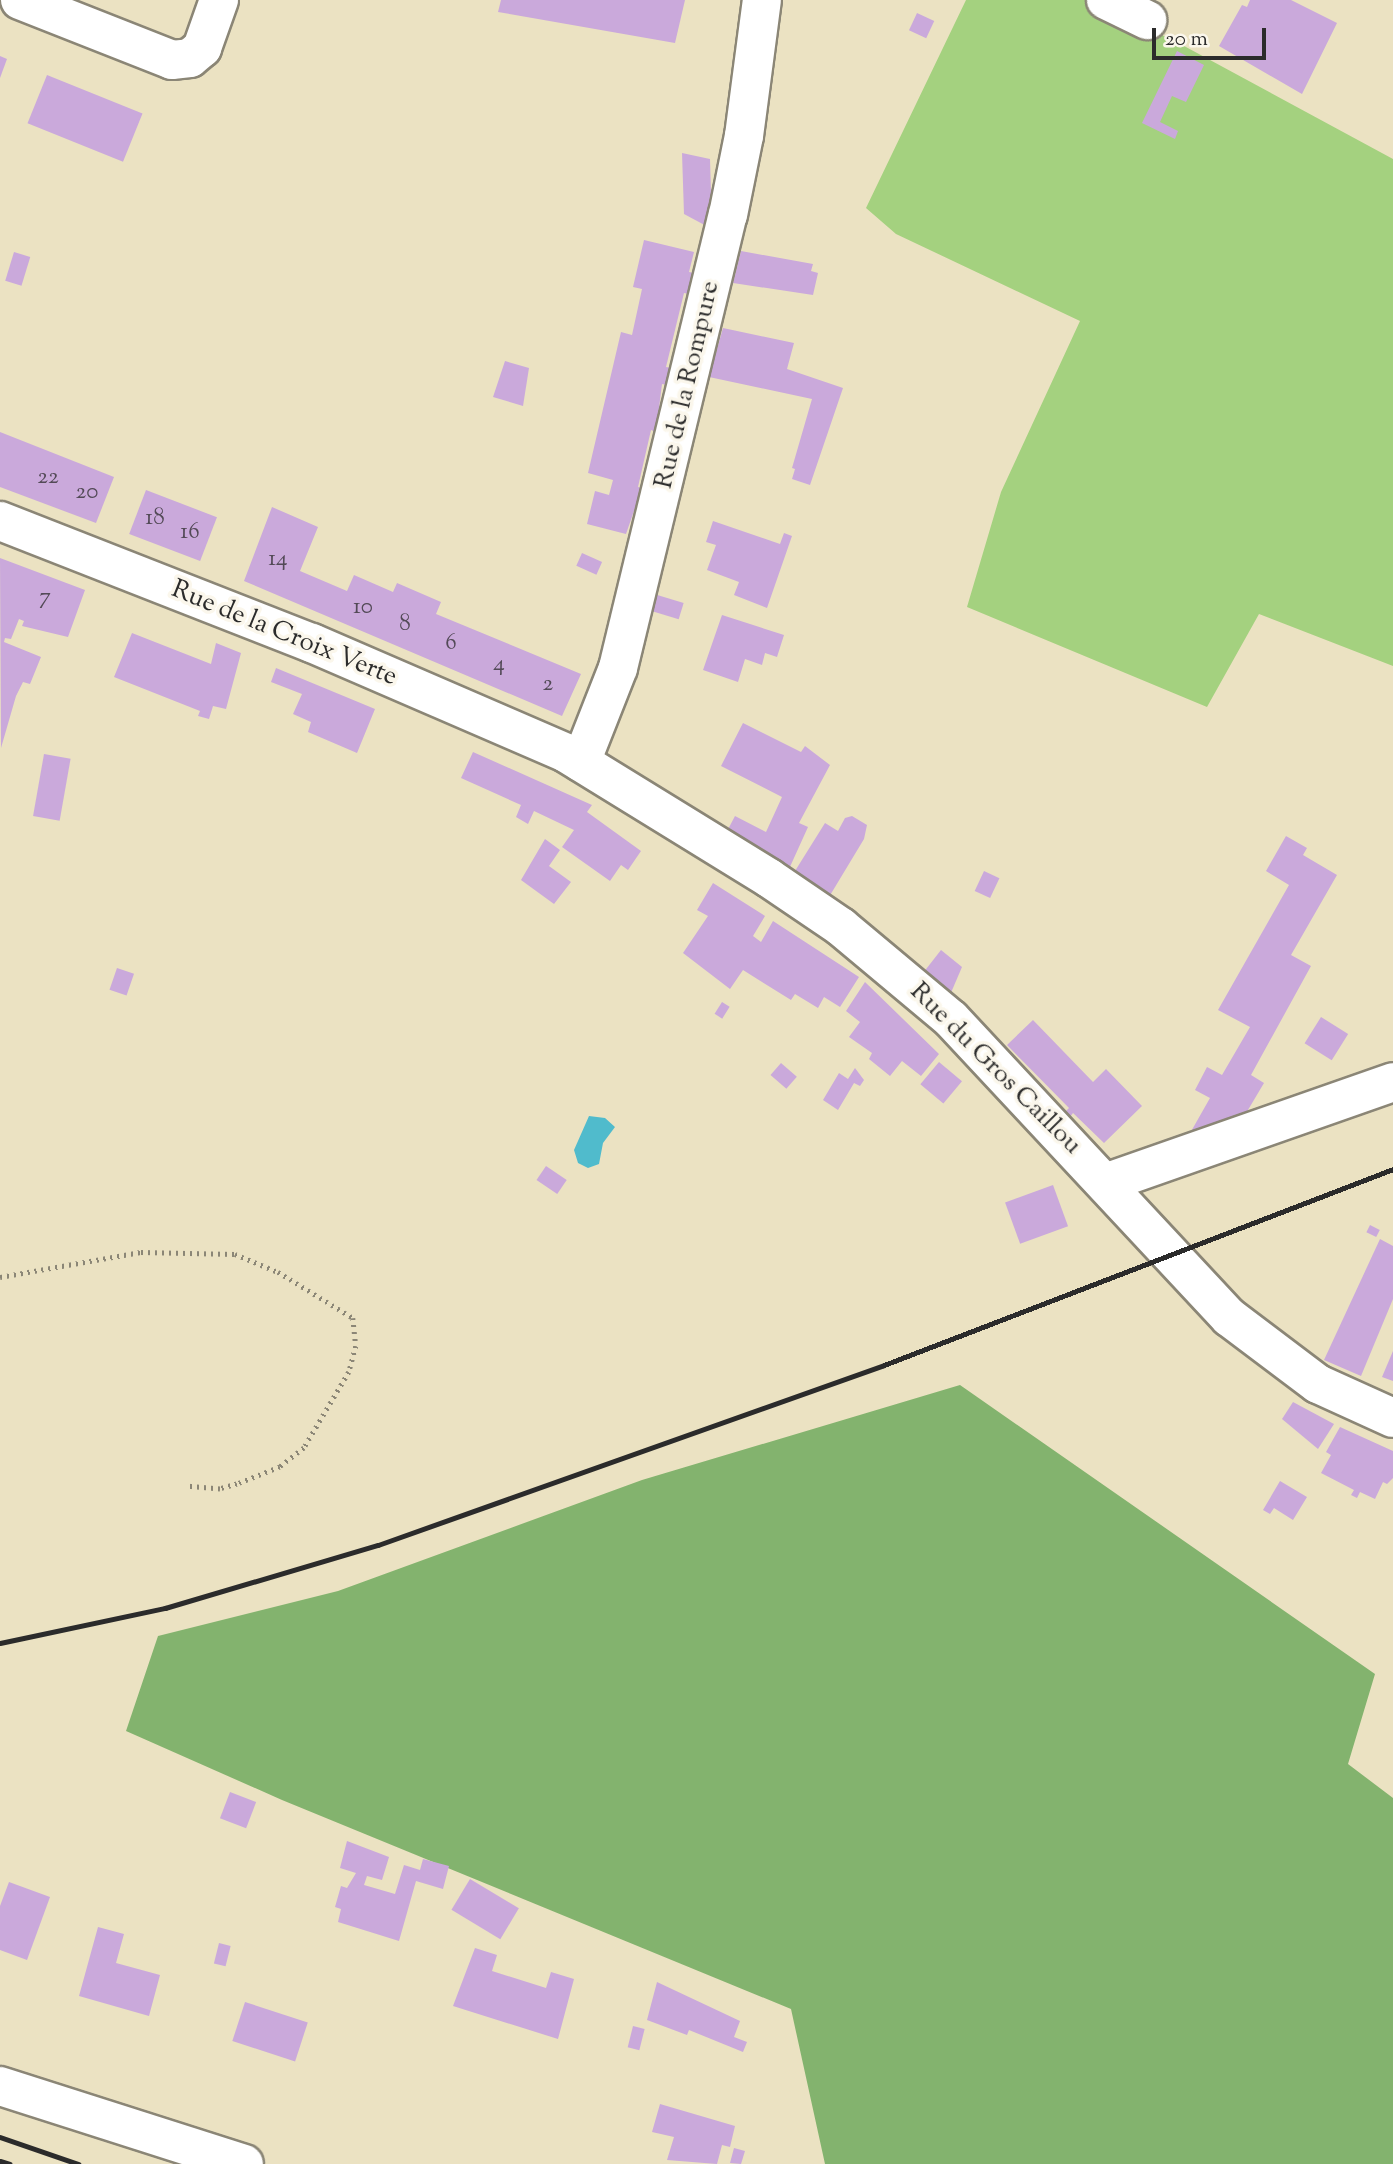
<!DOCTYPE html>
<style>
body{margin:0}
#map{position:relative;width:1393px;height:2164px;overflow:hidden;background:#ebe2c2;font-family:"Sorts Mill Goudy",serif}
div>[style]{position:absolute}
.green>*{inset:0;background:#a4d17f}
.forest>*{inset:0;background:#83b36e}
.water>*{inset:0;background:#50bbcc}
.building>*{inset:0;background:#caa9db;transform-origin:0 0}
.path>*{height:4.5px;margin-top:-2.25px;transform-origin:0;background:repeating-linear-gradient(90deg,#8b8676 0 2px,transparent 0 7px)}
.roads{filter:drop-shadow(2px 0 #8b8676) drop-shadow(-2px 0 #8b8676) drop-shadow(0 2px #8b8676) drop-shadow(0 -2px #8b8676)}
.minor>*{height:38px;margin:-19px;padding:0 19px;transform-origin:19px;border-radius:19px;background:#fff}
.rail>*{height:5px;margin:-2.5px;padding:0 2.5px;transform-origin:2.5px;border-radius:2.5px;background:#2b2b2b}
span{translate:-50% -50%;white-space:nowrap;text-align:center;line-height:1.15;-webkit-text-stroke:7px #fbf7ec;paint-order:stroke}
.number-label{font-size:23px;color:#534a57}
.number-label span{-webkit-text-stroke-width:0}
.street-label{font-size:26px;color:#2b2b2b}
.scale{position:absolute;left:1152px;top:28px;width:114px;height:32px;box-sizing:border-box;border:4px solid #2b2b2b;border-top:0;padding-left:9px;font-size:21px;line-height:24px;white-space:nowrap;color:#2b2b2b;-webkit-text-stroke:5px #fbf7ec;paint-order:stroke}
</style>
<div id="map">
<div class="green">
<i style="clip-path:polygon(966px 0,1085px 0,1173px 40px,1393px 159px,1393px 666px,1259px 614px,1207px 707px,967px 607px,1001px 492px,1080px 321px,896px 234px,866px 208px)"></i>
</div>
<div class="forest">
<i style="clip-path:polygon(960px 1385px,1375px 1674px,1348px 1764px,1393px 1798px,1393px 2164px,825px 2164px,791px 2009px,282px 1800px,126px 1731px,158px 1636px,338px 1591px,642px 1480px)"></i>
</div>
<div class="water">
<i style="clip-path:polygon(589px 1116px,605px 1118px,615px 1127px,603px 1143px,599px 1164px,588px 1168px,578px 1163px,574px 1150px)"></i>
</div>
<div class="building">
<i style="clip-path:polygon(501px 0,685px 0,675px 43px,498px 12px)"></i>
<i style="clip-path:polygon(1250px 0,1291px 0,1337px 23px,1302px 94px,1219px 46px,1242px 5px,1247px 7px)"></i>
<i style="left:917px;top:13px;width:19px;height:19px;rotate:25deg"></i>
<i style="clip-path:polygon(1177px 51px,1204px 65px,1186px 102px,1172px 96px,1160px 122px,1178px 131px,1175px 139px,1142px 123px)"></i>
<i style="clip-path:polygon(0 56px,7px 59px,0 78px)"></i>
<i style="left:47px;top:75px;width:103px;height:52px;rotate:22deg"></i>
<i style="clip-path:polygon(682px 153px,710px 159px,712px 229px,684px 214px)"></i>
<i style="clip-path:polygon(644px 240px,694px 252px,689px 272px,694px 273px,689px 294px,684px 293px,666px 367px,672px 368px,667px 385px,662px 384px,656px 432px,651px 430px,638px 487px,642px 488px,626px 534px,587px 524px,595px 491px,609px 495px,613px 480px,588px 473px,621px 332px,632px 335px,642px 289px,633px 287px)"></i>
<i style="clip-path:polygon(741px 251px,813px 264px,811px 271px,818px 273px,813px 295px,733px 283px)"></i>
<i style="left:14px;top:252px;width:17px;height:30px;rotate:17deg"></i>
<i style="clip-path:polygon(723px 328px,794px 343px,787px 369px,843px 388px,810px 485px,792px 479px,795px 469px,792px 468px,812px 399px,709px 377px)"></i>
<i style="clip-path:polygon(505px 361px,529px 368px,523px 406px,493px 397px)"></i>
<i style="clip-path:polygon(0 432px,114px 477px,96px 523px,0 487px)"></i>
<i style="left:146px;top:490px;width:76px;height:47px;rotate:21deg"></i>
<i style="clip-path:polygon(272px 507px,318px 527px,300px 571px,347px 591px,354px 575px,393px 592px,397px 583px,441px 602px,436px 614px,581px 674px,562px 716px,244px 581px)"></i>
<i style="clip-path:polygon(713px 521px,780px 544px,784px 533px,792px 536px,767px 608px,734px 595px,739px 582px,707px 570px,716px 545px,706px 542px)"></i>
<i style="left:582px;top:553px;width:22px;height:14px;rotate:24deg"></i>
<i style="clip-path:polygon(0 558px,85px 590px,68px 637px,22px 626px,24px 621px,19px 619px,11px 639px,5px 638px,4px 642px,41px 657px,30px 684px,23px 682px,16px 696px,1px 748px)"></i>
<i style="left:654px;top:594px;width:31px;height:17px;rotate:17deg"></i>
<i style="clip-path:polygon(722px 615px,784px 635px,777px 657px,765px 653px,762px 665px,745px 659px,738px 682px,703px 670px)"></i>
<i style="clip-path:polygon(132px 633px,211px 664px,216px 643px,241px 653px,226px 709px,213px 706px,209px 719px,198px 716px,200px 711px,114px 677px)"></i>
<i style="clip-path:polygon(276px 668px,375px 709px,357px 753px,308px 732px,311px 722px,293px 714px,302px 694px,271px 682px)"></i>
<i style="clip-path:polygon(743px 723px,801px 752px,805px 746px,830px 765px,799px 823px,808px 827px,789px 869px,725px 835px,735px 816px,766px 832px,782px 797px,721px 766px)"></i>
<i style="clip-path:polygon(473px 752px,592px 805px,587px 812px,641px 851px,628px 870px,621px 865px,610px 881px,562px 847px,574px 830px,534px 811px,528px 824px,516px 817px,521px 805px,461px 778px)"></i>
<i style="left:44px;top:754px;width:27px;height:63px;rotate:10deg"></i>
<i style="clip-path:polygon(852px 816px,867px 825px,864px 839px,829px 897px,795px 871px,825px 823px,838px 831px,845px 818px)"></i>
<i style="clip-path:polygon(1286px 836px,1307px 848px,1303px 855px,1337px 875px,1291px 955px,1311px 966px,1251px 1075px,1264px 1083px,1245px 1115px,1189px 1135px,1210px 1098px,1195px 1090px,1207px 1067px,1222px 1075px,1250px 1027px,1218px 1010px,1289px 885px,1266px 871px)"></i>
<i style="clip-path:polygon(545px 839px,560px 850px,549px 866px,571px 882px,554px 904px,521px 880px)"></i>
<i style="left:984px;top:871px;width:17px;height:22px;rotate:25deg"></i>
<i style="clip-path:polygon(713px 883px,765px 916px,753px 936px,761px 942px,773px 921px,859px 977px,840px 1007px,824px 997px,818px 1008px,795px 994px,791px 1000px,743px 970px,730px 989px,683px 953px,708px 916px,697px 910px)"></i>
<i style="clip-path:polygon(941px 950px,962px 967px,950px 995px,923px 973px)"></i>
<i style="left:117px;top:968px;width:18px;height:23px;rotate:19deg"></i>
<i style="clip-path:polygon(865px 982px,939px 1054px,921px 1076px,902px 1061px,890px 1076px,869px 1059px,872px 1053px,849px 1037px,860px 1022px,846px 1011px)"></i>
<i style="left:722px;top:1002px;width:9px;height:14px;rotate:32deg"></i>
<i style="left:1321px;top:1017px;width:32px;height:31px;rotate:32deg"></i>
<i style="clip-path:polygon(1033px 1020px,1093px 1082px,1106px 1069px,1142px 1106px,1104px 1143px,1073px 1113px,1070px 1117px,1065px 1112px,1069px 1108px,1007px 1045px)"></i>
<i style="left:939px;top:1062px;width:30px;height:29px;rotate:40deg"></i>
<i style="left:781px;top:1063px;width:21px;height:16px;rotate:41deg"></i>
<i style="clip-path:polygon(855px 1068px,864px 1080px,860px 1086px,854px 1083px,838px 1110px,823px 1100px,839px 1073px,848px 1079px)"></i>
<i style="left:546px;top:1166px;width:25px;height:17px;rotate:34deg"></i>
<i style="left:1053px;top:1185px;width:44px;height:51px;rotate:70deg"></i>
<i style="left:1370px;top:1225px;width:11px;height:8px;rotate:27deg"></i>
<i style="clip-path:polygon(1380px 1239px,1393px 1246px,1393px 1299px,1361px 1376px,1324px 1360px)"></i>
<i style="clip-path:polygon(1393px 1351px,1393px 1381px,1382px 1377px)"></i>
<i style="clip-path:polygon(1293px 1402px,1334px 1424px,1318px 1449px,1282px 1419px)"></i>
<i style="clip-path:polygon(1340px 1427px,1393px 1451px,1393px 1478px,1387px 1484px,1383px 1482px,1375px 1499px,1360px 1492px,1357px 1498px,1351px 1495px,1354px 1490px,1321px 1473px,1331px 1455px,1326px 1452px)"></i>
<i style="clip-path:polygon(1280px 1481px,1307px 1497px,1293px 1520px,1274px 1508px,1270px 1514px,1263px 1510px)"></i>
<i style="left:230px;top:1792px;width:28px;height:28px;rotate:21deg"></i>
<i style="clip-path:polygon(347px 1841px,389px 1857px,382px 1880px,367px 1876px,364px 1885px,395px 1894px,404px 1865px,420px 1870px,423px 1859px,449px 1866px,443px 1889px,416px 1881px,399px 1941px,338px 1922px,341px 1909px,335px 1907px,341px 1886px,347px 1888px,356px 1873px,340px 1868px)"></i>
<i style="left:470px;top:1879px;width:57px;height:36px;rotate:31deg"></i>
<i style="clip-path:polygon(9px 1882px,50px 1897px,27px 1960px,0 1950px,0 1906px)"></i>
<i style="clip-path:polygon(98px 1927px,124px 1934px,116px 1963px,160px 1975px,149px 2016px,79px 1996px)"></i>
<i style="left:219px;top:1943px;width:12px;height:21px;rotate:14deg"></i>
<i style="clip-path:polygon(475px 1948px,497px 1955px,492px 1971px,546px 1988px,551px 1972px,574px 1979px,558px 2039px,453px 2006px)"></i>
<i style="clip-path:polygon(657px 1982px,740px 2021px,734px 2037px,747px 2042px,743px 2052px,689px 2030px,687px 2035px,647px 2020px)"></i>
<i style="left:245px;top:2002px;width:66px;height:41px;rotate:18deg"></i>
<i style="left:633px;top:2026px;width:12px;height:22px;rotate:14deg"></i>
<i style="clip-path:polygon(660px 2104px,735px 2126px,730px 2147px,722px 2145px,717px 2164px,667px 2160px,674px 2137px,652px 2132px)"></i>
<i style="clip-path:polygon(734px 2148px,745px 2151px,741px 2164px,730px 2163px)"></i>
</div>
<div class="path">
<i style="left:0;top:1277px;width:143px;rotate:-10.1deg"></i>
<i style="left:141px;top:1252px;width:94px;rotate:1.2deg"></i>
<i style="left:235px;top:1254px;width:47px;rotate:22.7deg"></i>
<i style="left:278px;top:1272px;width:88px;rotate:31.5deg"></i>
<i style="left:353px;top:1318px;width:28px;rotate:84deg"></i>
<i style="left:356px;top:1346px;width:27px;rotate:105deg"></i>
<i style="left:349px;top:1372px;width:88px;rotate:120.6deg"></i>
<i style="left:304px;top:1448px;width:31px;rotate:142deg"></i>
<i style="left:280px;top:1467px;width:46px;rotate:158.4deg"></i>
<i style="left:237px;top:1484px;width:18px;rotate:164deg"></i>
<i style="left:220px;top:1489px;width:32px;rotate:-175deg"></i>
</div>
<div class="roads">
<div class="minor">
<i style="left:20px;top:0;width:163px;rotate:21.5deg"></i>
<i style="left:172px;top:60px;width:18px;rotate:-6deg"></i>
<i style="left:190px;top:58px;width:16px;rotate:-40deg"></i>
<i style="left:202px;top:48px;width:51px;rotate:-70.5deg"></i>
<i style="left:1106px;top:0;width:46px;rotate:26deg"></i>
<i style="left:0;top:521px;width:335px;rotate:21.4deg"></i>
<i style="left:312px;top:643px;width:277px;rotate:23.4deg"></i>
<i style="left:566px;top:753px;width:238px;rotate:31.6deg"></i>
<i style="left:769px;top:878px;width:87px;rotate:34.2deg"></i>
<i style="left:841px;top:927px;width:143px;rotate:39.9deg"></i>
<i style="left:951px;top:1019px;width:408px;rotate:47deg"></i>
<i style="left:1229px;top:1317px;width:111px;rotate:37deg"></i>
<i style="left:1318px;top:1384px;width:82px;rotate:24.4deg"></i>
<i style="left:581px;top:762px;width:101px;rotate:-68.5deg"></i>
<i style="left:618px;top:668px;width:466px;rotate:-76.4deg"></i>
<i style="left:728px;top:215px;width:81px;rotate:-78.6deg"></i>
<i style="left:744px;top:136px;width:137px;rotate:-82.5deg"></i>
<i style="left:1108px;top:1182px;width:302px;rotate:-19.3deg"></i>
<i style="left:0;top:2086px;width:256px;rotate:17.7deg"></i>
</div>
</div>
<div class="rail">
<i style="left:0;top:1643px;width:169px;rotate:-12deg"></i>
<i style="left:165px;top:1608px;width:222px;rotate:-16.5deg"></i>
<i style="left:378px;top:1545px;width:537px;rotate:-19.58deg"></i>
<i style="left:884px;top:1365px;width:545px;rotate:-21.06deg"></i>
<i style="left:0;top:2137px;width:83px;rotate:19.1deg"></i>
<i style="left:0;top:2161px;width:10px;rotate:17deg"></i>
</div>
<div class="number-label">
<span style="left:48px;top:478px">22</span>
<span style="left:87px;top:493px">20</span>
<span style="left:155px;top:519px">18</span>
<span style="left:190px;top:533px">16</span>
<span style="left:278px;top:560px">14</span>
<span style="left:45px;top:598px">7</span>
<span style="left:363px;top:608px">10</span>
<span style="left:405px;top:625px">8</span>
<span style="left:451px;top:644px">6</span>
<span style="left:499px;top:665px">4</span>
<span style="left:548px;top:685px">2</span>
</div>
<div class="street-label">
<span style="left:688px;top:385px;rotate:-77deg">Rue de la Rompure</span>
<span style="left:284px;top:634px;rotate:22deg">Rue de la Croix Verte</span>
<span style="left:995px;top:1069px;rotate:45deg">Rue du Gros Caillou</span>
</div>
<div class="scale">20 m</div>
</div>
